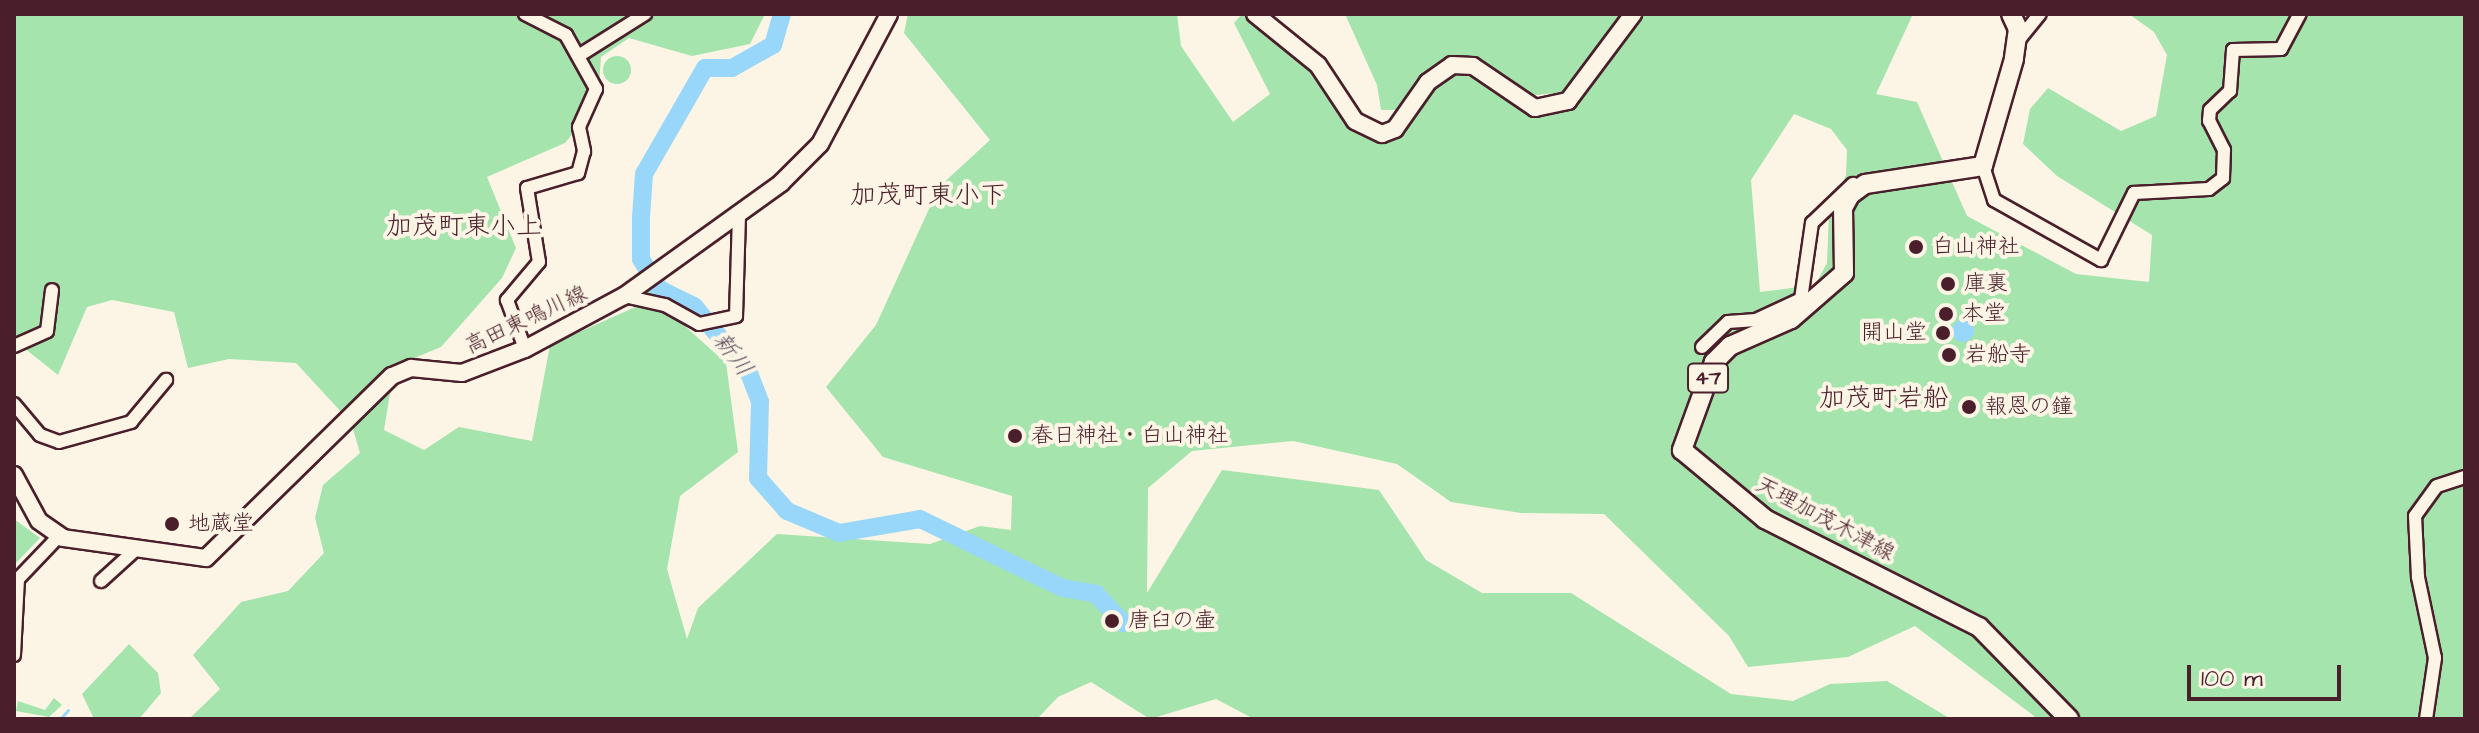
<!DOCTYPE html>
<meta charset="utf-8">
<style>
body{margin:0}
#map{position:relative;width:2479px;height:733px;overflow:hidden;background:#fcf5e5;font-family:"Architects Daughter","Klee One",sans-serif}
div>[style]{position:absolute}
.green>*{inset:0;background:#a5e4ac}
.round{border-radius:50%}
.water>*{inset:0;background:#99d7fa}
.stream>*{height:3px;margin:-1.5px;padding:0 1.5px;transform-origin:1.5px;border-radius:1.5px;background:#99d7fa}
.river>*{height:18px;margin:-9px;padding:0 9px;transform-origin:9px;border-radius:9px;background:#99d7fa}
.roads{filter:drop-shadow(2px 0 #4a1f2b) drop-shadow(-2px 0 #4a1f2b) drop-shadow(0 2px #4a1f2b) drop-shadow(0 -2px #4a1f2b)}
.minor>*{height:12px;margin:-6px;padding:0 6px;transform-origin:6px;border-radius:6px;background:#fcf5e5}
.secondary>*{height:16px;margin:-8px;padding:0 8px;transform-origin:8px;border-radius:8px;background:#fcf5e5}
.primary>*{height:18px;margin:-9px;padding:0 9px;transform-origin:9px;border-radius:9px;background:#fcf5e5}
.dots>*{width:22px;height:22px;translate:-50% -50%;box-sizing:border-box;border:4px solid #fcf5e5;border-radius:50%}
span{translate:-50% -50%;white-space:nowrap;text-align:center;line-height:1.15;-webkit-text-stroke:8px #fcf5e5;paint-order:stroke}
.shield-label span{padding:2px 6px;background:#fcf5e5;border:2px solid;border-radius:6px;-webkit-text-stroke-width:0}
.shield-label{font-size:20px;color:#4a1f2b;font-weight:700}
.poi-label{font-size:22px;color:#4a1f2b}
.left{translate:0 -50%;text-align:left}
.right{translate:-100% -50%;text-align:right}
.street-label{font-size:22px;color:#4a1f2b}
.water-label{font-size:24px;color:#5e4d5f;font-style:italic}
.quarter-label{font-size:26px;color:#4a1f2b}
.frame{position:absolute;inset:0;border:16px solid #4a1f2b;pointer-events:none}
.scale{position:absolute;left:2187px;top:665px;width:154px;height:36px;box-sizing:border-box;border:4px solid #4a1f2b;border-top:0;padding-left:10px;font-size:24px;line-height:28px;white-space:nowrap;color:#4a1f2b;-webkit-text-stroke:6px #fcf5e5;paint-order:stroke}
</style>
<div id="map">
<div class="green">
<i style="clip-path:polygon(14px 14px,765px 14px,750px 44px,692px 56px,629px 38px,601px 57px,598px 102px,565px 143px,487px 177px,516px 248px,502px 278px,441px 347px,395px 366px,344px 415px,296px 363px,229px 359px,188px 368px,174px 312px,112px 300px,87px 307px,58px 375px,14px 340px)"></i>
<i style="clip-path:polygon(evenodd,908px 14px,1177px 14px,1181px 46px,1233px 122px,1270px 94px,1234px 23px,1242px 14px,1312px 70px,1350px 126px,1383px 140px,1408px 126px,1433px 87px,1454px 72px,1470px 72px,1534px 115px,1573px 107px,1641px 14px,1913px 14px,1876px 94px,1917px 102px,1967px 216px,2076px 274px,2149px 282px,2152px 235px,2057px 176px,2023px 144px,2030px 109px,2048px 88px,2121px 131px,2156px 116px,2167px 55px,2154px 32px,2129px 14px,2465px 14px,2465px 473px,2442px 479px,2408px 520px,2416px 601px,2431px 648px,2417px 719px,2038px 719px,1915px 626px,1848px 657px,1748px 667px,1729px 636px,1604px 514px,1521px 513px,1451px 502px,1397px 464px,1293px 441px,1192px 451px,1148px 488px,1147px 593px,1222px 470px,1379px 490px,1426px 560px,1482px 593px,1571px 593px,1731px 694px,1793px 701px,1830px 684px,1887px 681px,1951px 719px,1254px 719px,1216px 699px,1150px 719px,1091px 682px,1058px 697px,1037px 719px,189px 719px,220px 689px,193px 655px,241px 602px,288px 591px,324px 553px,315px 518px,323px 485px,360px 453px,352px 426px,391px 387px,384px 430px,424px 450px,459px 427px,532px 441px,550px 345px,640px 305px,668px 311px,726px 363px,738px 452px,680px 496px,667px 569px,687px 639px,698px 608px,777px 534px,930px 544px,980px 526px,1011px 530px,1012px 496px,883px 457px,826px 387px,876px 325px,939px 187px,990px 140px,904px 33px,908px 14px,1794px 114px,1831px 129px,1847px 150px,1846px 175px,1829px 214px,1827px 263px,1815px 285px,1760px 292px,1751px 180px,1794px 114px)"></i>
<i style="clip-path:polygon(1345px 14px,1623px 14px,1565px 92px,1527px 96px,1479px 60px,1455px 55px,1424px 72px,1400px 110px,1381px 110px,1377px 85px)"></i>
<i class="round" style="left:603px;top:56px;width:28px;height:28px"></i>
<i style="clip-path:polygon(659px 278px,697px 300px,710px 318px,633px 297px)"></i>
<i style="clip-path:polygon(2465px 484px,2465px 719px,2428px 719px,2441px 647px,2426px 599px,2418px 523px,2442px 490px)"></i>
<i style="clip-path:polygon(14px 519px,40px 538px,14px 565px)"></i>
<i style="clip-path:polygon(129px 644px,158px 673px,161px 693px,139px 719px,94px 719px,82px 694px)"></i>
<i style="clip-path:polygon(54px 698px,62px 705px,49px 717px,16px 711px,18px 701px,45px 710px)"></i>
</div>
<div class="water">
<i class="round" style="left:1952px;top:320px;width:22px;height:22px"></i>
</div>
<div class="stream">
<i style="left:60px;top:719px;width:12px;rotate:-48deg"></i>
</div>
<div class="river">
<i style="left:782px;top:14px;width:32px;rotate:106deg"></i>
<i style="left:773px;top:45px;width:47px;rotate:150.7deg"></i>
<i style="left:732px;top:68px;width:27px;rotate:180deg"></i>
<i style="left:705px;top:68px;width:122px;rotate:119.9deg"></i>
<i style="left:644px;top:174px;width:43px;rotate:94deg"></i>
<i style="left:641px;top:217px;width:42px;rotate:90deg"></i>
<i style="left:641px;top:259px;width:35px;rotate:59deg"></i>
<i style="left:659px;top:289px;width:39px;rotate:26deg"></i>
<i style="left:694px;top:306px;width:87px;rotate:50.6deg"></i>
<i style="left:749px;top:373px;width:31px;rotate:69deg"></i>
<i style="left:760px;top:402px;width:76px;rotate:91.5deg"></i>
<i style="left:758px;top:478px;width:44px;rotate:48.7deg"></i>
<i style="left:787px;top:511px;width:56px;rotate:22.9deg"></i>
<i style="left:839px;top:533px;width:82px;rotate:-9.8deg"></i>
<i style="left:920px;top:519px;width:159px;rotate:25.8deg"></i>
<i style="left:1063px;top:588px;width:34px;rotate:10deg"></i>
<i style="left:1096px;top:594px;width:40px;rotate:47deg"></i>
</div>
<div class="roads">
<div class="minor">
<i style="left:525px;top:14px;width:46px;rotate:27.1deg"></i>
<i style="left:566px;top:35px;width:62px;rotate:60.9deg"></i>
<i style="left:596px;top:89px;width:42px;rotate:114.1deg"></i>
<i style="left:579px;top:127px;width:25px;rotate:78deg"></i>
<i style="left:584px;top:151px;width:23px;rotate:105deg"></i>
<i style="left:578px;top:173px;width:53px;rotate:163.6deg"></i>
<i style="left:527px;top:188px;width:75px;rotate:80.8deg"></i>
<i style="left:539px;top:262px;width:50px;rotate:130.1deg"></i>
<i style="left:507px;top:300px;width:52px;rotate:69.8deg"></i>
<i style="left:2017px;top:42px;width:36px;rotate:-51deg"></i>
<i style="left:580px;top:55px;width:77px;rotate:-32.2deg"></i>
<i style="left:1983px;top:166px;width:36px;rotate:72deg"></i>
<i style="left:1994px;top:200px;width:123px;rotate:29.3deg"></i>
<i style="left:2101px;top:260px;width:75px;rotate:-63.8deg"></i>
<i style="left:2134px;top:193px;width:75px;rotate:-3.1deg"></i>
<i style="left:2209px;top:189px;width:18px;rotate:-38deg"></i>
<i style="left:2223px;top:178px;width:28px;rotate:-88deg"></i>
<i style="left:2224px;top:150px;width:33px;rotate:-117deg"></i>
<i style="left:2209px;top:121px;width:11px;rotate:-85deg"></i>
<i style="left:2210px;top:110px;width:28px;rotate:-44deg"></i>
<i style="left:2230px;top:91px;width:41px;rotate:-85.8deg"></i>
<i style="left:2233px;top:50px;width:48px;rotate:-1.2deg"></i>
<i style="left:2281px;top:49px;width:40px;rotate:-62deg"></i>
<i style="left:624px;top:296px;width:42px;rotate:12.4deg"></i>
<i style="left:665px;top:305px;width:39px;rotate:29deg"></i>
<i style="left:699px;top:324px;width:38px;rotate:-12deg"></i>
<i style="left:736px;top:316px;width:103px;rotate:-88.3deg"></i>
<i style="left:14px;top:346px;width:36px;rotate:-24deg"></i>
<i style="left:47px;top:331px;width:41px;rotate:-83deg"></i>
<i style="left:1702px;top:347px;width:36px;rotate:-44deg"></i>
<i style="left:1728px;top:322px;width:28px;rotate:-4deg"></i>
<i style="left:1756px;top:320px;width:50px;rotate:-25deg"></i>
<i style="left:1801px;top:299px;width:77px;rotate:-81.8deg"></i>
<i style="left:1812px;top:223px;width:57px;rotate:-43.6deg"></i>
<i style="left:14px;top:404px;width:40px;rotate:50deg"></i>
<i style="left:40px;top:435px;width:20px;rotate:20deg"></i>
<i style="left:59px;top:442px;width:75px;rotate:-15.5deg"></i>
<i style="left:131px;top:422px;width:55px;rotate:-50.2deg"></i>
<i style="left:101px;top:581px;width:43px;rotate:-42.2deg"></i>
<i style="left:14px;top:655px;width:76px;rotate:-87deg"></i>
<i style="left:18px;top:579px;width:59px;rotate:-46.4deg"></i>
<i style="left:2426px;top:719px;width:62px;rotate:-81.6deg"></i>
<i style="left:2435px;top:658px;width:83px;rotate:-101.9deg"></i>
<i style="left:2418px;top:577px;width:61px;rotate:-92.8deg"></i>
<i style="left:2415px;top:516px;width:37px;rotate:-54deg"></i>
<i style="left:2437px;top:486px;width:29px;rotate:-18deg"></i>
</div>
<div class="secondary">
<i style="left:1255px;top:14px;width:81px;rotate:39deg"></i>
<i style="left:1318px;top:65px;width:67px;rotate:56.5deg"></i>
<i style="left:1355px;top:121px;width:30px;rotate:26deg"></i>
<i style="left:1382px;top:134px;width:14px;rotate:-21deg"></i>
<i style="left:1395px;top:129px;width:57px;rotate:-54.9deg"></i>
<i style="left:1428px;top:82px;width:29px;rotate:-35deg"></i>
<i style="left:1452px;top:65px;width:21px;rotate:3deg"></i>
<i style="left:1473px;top:66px;width:75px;rotate:34.1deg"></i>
<i style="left:1535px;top:108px;width:34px;rotate:-12deg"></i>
<i style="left:1568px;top:101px;width:109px;rotate:-53.2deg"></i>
<i style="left:14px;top:475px;width:52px;rotate:61.5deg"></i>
<i style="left:39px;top:521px;width:29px;rotate:35deg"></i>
<i style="left:63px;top:538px;width:144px;rotate:8deg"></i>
<i style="left:206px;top:558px;width:260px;rotate:-44.4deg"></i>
<i style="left:392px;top:376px;width:21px;rotate:-23deg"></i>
<i style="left:411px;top:368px;width:51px;rotate:5.6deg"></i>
<i style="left:462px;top:373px;width:67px;rotate:-20.9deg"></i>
<i style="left:525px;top:349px;width:112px;rotate:-28.2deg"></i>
<i style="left:624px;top:296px;width:193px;rotate:-35.7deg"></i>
<i style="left:781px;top:183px;width:55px;rotate:-45deg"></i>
<i style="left:820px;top:144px;width:147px;rotate:-62deg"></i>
</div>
<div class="primary">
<i style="left:2011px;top:14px;width:17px;rotate:65deg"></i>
<i style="left:2018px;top:29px;width:30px;rotate:98deg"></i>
<i style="left:2014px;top:59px;width:111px;rotate:106.2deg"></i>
<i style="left:1983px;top:166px;width:119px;rotate:171.3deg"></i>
<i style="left:1865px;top:184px;width:19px;rotate:144deg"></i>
<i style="left:1850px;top:195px;width:15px;rotate:118deg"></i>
<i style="left:1843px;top:208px;width:65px;rotate:89.1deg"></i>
<i style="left:1844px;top:273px;width:70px;rotate:139deg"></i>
<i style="left:1791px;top:319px;width:67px;rotate:156.1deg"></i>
<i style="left:1730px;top:346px;width:23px;rotate:135deg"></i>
<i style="left:1714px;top:362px;width:94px;rotate:110deg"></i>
<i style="left:1682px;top:450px;width:108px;rotate:39.7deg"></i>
<i style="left:1765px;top:519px;width:240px;rotate:26.8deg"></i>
<i style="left:1979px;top:627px;width:129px;rotate:45.6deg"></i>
</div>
</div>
<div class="dots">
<i style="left:1916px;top:247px;background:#4a1f2b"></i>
<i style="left:1948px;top:284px;background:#4a1f2b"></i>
<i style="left:1946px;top:314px;background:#4a1f2b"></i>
<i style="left:1943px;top:333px;background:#4a1f2b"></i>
<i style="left:1949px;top:355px;background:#4a1f2b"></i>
<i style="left:1969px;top:407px;background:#4a1f2b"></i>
<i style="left:1015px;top:436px;background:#4a1f2b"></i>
<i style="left:172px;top:524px;background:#4a1f2b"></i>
<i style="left:1112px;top:621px;background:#4a1f2b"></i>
</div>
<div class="shield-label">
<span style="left:1708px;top:378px">47</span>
</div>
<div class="poi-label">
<span class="left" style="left:1932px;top:247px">白山神社</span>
<span class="left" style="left:1964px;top:284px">庫裏</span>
<span class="left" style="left:1962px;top:314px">本堂</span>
<span class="right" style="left:1927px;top:333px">開山堂</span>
<span class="left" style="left:1965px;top:355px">岩船寺</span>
<span class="left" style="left:1985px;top:407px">報恩の鐘</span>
<span class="left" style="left:1031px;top:436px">春日神社・白山神社</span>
<span class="left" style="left:188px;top:524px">地蔵堂</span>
<span class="left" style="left:1128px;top:621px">唐臼の壷</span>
</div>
<div class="street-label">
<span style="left:526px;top:320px;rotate:-25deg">高田東鳴川線</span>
<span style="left:1825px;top:519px;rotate:28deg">天理加茂木津線</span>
</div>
<div class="water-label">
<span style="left:732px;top:355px;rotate:53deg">新川</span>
</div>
<div class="quarter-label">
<span style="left:928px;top:196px">加茂町東小下</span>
<span style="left:464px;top:227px">加茂町東小上</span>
<span style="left:1884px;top:399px">加茂町岩船</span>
</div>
<div class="frame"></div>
<div class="scale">100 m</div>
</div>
